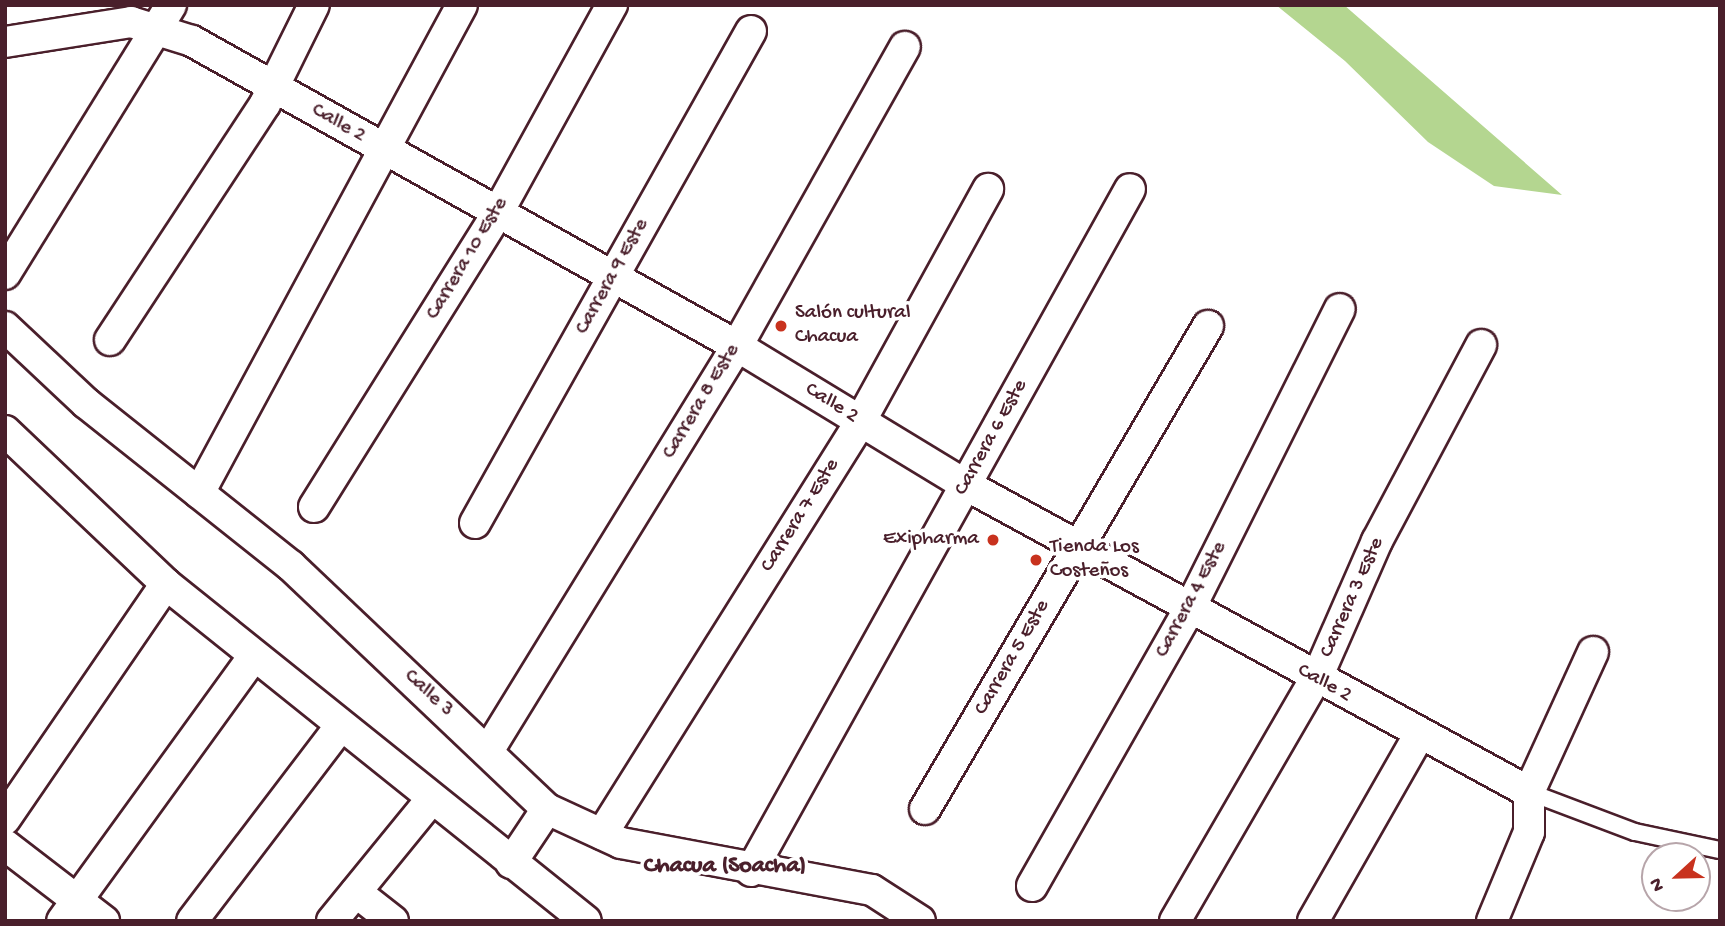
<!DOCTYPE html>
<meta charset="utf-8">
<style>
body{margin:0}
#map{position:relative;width:1725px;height:926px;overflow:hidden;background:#fff;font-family:"Gochi Hand",sans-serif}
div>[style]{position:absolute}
.green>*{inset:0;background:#b4d690}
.roads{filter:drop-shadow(2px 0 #4a1f2b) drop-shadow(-2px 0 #4a1f2b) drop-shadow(0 2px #4a1f2b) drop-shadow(0 -2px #4a1f2b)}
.lane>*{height:16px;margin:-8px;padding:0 8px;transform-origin:8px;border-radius:8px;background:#fff}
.street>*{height:30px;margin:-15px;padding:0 15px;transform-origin:15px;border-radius:15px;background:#fff}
.dots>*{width:19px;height:19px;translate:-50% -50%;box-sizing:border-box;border:4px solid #fff;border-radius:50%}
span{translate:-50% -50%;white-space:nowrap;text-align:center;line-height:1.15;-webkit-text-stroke:7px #fff;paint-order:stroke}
.street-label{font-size:21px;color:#4a1f2b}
.poi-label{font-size:21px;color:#4a1f2b}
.left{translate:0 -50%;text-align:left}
.right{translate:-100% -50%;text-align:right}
.quarter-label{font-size:24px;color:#4a1f2b;font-weight:700}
.frame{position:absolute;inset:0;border:7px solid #4a1f2b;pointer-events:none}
.north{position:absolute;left:1641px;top:842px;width:70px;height:70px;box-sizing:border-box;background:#fff;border:2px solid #b7a5aa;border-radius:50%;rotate:248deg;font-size:19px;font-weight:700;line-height:28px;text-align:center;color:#4a1f2b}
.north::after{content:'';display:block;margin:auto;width:24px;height:32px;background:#c8321e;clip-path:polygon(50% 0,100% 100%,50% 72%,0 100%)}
</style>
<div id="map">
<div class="green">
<i style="clip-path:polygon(1276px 5px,1344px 5px,1562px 195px,1494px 186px,1428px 142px,1345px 61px)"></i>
</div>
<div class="roads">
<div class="lane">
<i style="left:1529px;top:792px;width:113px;rotate:20.7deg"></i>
<i style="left:1635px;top:832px;width:87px;rotate:12deg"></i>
</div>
<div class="street">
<i style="left:5px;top:42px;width:128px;rotate:-9deg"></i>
<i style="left:131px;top:22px;width:64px;rotate:17.3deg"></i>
<i style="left:192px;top:41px;width:625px;rotate:29.23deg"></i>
<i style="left:737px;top:346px;width:268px;rotate:31.3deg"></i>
<i style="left:966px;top:485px;width:641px;rotate:28.6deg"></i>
<i style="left:5px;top:274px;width:316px;rotate:-58.3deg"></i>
<i style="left:5px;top:327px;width:111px;rotate:43.2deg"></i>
<i style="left:86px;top:403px;width:262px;rotate:38.5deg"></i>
<i style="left:291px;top:566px;width:353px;rotate:43.5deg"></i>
<i style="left:547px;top:809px;width:81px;rotate:24.7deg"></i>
<i style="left:621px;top:843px;width:255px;rotate:10.6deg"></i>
<i style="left:872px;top:890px;width:57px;rotate:32.9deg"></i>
<i style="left:110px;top:340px;width:282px;rotate:-56.7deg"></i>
<i style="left:265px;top:104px;width:110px;rotate:-63.7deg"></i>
<i style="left:5px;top:431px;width:222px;rotate:43.5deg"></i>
<i style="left:166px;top:584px;width:538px;rotate:38.74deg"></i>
<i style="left:199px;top:493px;width:554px;rotate:-61.68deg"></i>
<i style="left:314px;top:507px;width:345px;rotate:-58deg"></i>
<i style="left:497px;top:214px;width:239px;rotate:-61.2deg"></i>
<i style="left:475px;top:523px;width:564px;rotate:-60.71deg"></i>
<i style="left:488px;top:751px;width:475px;rotate:-58.4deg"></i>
<i style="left:737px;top:346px;width:343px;rotate:-60.7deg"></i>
<i style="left:925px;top:809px;width:560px;rotate:-59.63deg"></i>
<i style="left:5px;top:819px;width:285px;rotate:-55.6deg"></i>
<i style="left:602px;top:834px;width:486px;rotate:-57.9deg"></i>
<i style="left:860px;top:422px;width:266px;rotate:-61.2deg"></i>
<i style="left:5px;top:845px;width:125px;rotate:37.5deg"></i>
<i style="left:511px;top:863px;width:65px;rotate:-56.3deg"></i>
<i style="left:751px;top:871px;width:780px;rotate:-60.94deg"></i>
<i style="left:1032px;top:886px;width:322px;rotate:-60.4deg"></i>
<i style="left:1191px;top:606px;width:332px;rotate:-63.4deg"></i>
<i style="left:356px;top:892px;width:47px;rotate:38.1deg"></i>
<i style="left:62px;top:921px;width:327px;rotate:-54.1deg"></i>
<i style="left:192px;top:921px;width:244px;rotate:-52.7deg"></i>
<i style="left:332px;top:921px;width:155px;rotate:-50.8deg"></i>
<i style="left:1175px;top:921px;width:287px;rotate:-59.9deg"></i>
<i style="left:1319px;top:673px;width:144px;rotate:-66.3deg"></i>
<i style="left:1377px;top:541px;width:222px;rotate:-62deg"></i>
<i style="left:1313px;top:921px;width:214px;rotate:-60.3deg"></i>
<i style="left:1492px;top:921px;width:96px;rotate:-67.4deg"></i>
<i style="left:1529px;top:832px;width:40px;rotate:-90deg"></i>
<i style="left:1529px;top:792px;width:154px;rotate:-65.4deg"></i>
</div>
</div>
<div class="dots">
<i style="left:781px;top:326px;background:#c8321e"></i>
<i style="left:993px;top:540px;background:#c8321e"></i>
<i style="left:1036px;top:560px;background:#c8321e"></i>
</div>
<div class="street-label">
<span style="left:338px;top:124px;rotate:30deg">Calle 2</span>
<span style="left:468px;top:259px;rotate:-59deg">Carrera 10 Este</span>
<span style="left:613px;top:277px;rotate:-61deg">Carrera 9 Este</span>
<span style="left:702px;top:402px;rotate:-59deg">Carrera 8 Este</span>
<span style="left:831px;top:404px;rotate:32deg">Calle 2</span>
<span style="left:992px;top:438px;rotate:-61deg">Carrera 6 Este</span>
<span style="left:801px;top:516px;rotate:-58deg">Carrera 7 Este</span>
<span style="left:1353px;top:598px;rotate:-66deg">Carrera 3 Este</span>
<span style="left:1192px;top:600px;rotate:-62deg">Carrera 4 Este</span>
<span style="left:1013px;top:658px;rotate:-60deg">Carrera 5 Este</span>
<span style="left:1324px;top:684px;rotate:29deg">Calle 2</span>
<span style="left:428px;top:694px;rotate:43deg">Calle 3</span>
</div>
<div class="poi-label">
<span class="left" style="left:795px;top:326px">Salón cultural<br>Chacua</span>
<span class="right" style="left:979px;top:540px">Exipharma</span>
<span class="left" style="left:1050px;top:560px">Tienda Los<br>Costeños</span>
</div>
<div class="quarter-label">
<span style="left:725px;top:867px">Chacua (Soacha)</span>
</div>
<div class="frame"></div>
<div class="north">N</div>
</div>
